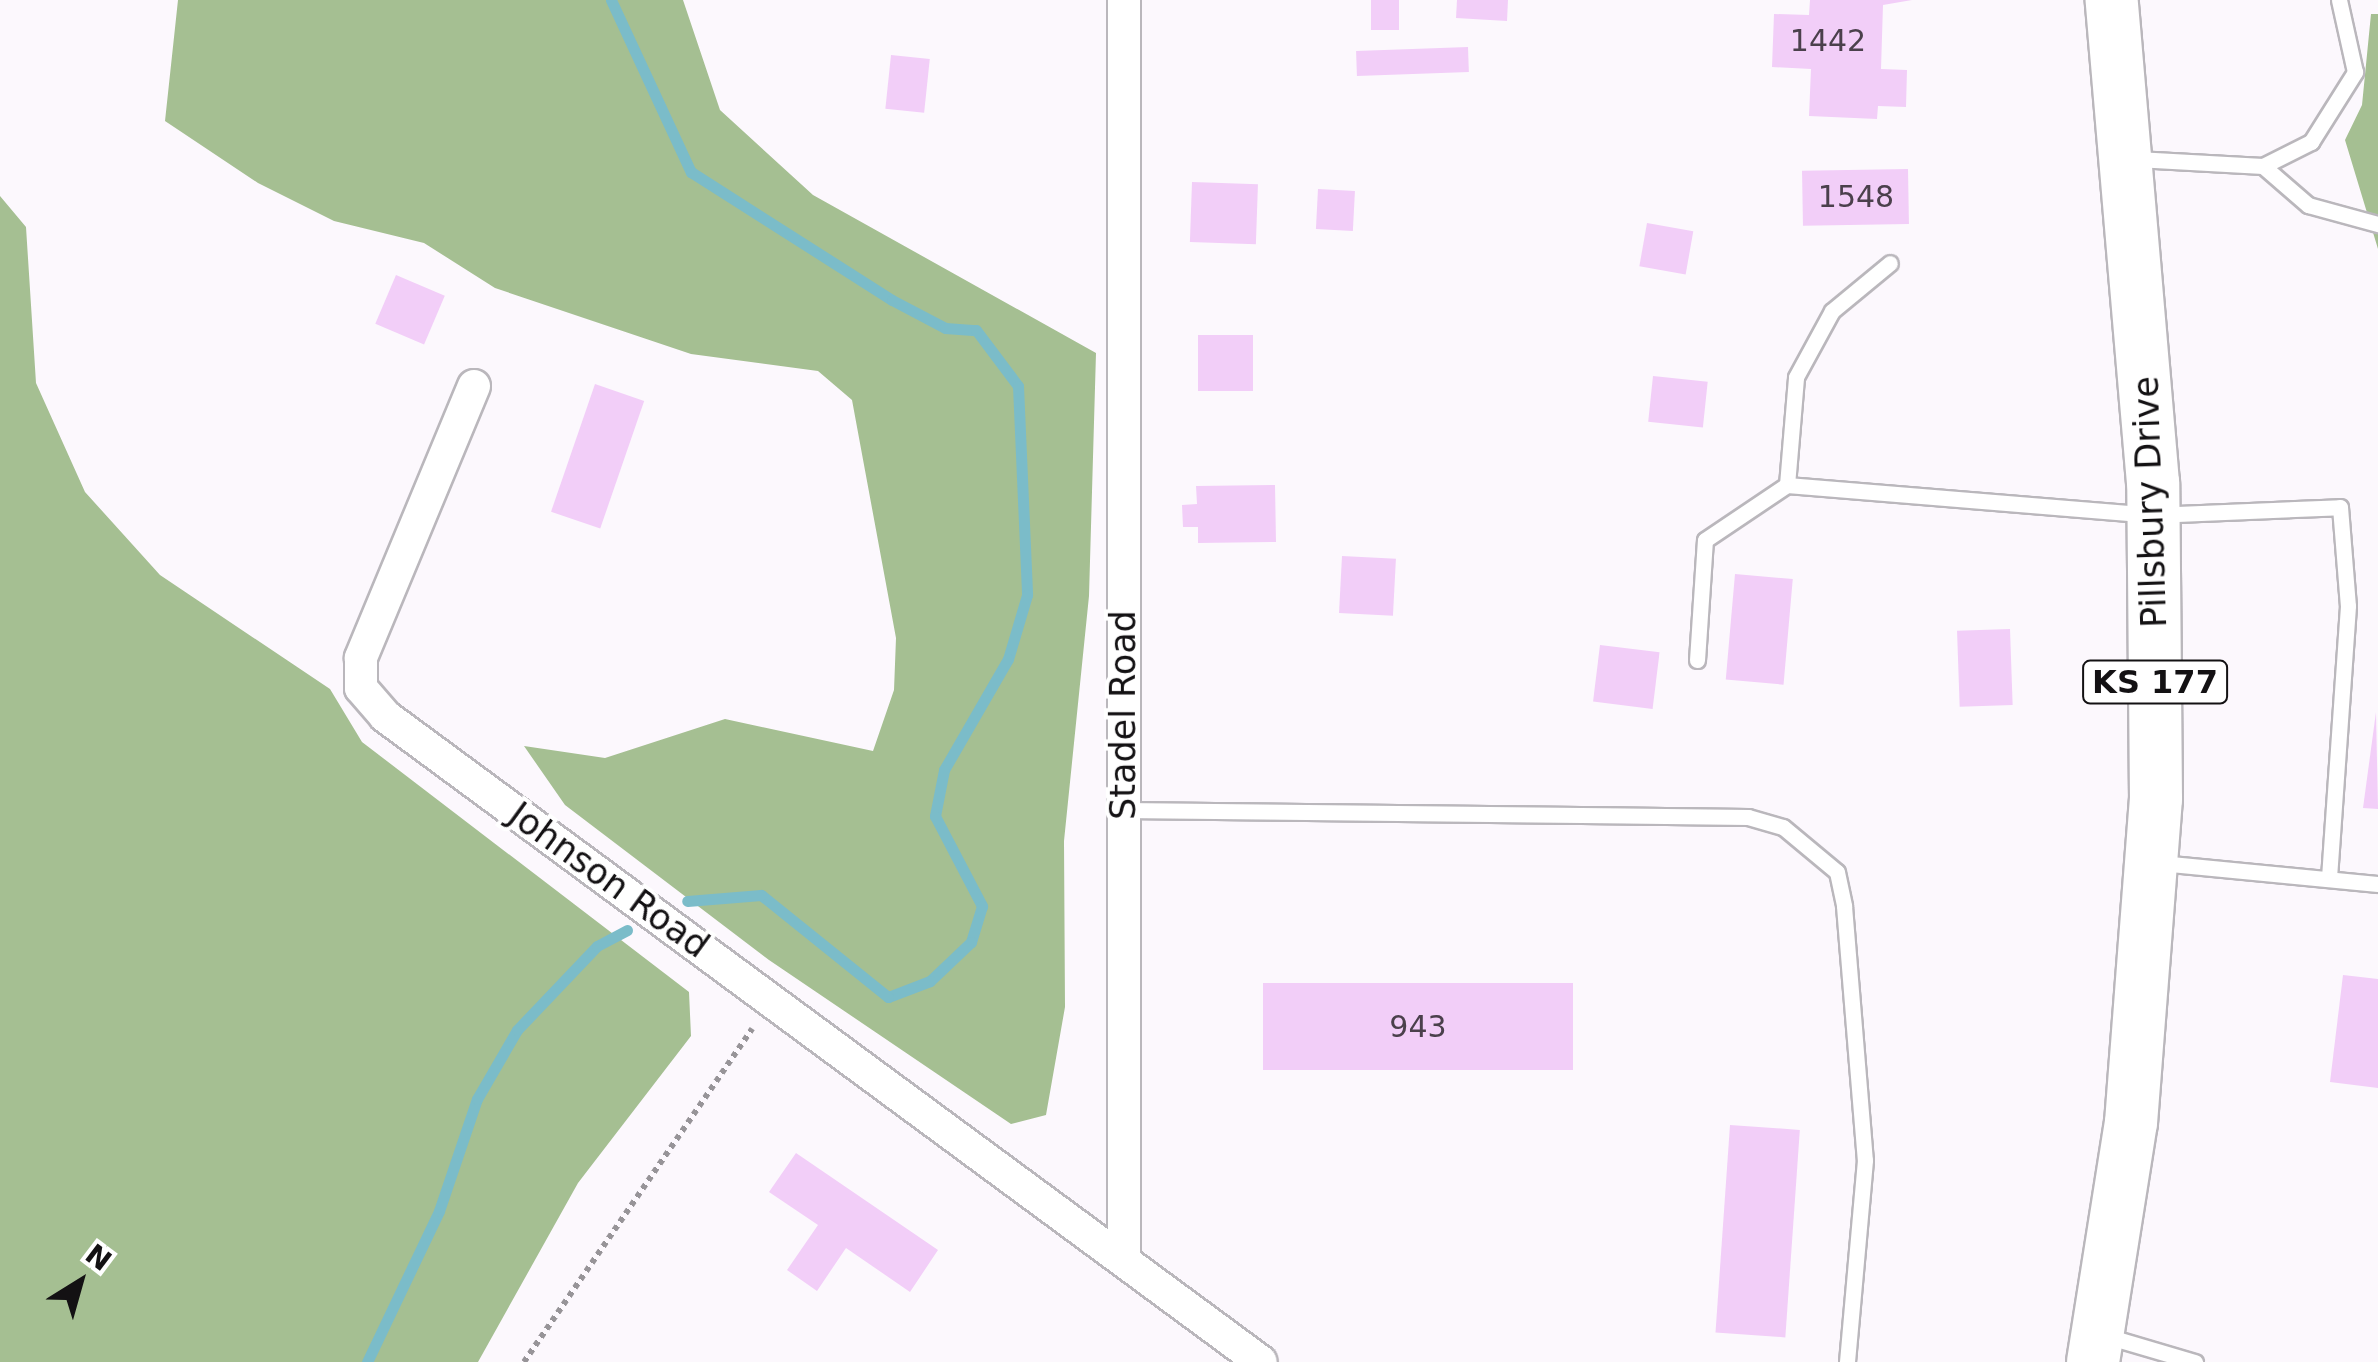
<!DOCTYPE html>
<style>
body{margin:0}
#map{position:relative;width:2378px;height:1362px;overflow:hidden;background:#fcf8fd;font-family:"DejaVu Sans",sans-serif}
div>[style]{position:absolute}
.forest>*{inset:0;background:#a5bf92}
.stream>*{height:11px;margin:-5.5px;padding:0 5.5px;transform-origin:5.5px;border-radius:5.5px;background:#7bbcc9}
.building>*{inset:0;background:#f2cef8;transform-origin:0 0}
.path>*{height:6px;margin-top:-3px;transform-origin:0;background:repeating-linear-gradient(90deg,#979498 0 5px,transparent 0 10px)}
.roads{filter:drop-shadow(2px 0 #bab7bc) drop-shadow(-2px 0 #bab7bc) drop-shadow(0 2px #bab7bc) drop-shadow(0 -2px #bab7bc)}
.service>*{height:15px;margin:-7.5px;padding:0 7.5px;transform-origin:7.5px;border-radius:7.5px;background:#fff}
.minor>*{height:32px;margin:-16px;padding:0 16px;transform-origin:16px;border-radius:16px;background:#fff}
.trunk>*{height:52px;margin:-26px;padding:0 26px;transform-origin:26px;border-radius:26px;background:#fff}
span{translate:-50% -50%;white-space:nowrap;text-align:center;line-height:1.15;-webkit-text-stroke:8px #fff;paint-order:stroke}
.number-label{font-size:30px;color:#4b404c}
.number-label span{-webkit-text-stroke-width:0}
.shield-label span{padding:2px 8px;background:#fff;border:2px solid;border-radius:8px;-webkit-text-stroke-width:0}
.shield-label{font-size:32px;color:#131113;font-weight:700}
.street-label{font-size:35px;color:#131113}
.north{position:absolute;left:30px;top:1232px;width:100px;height:100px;-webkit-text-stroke:8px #fff;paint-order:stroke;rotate:37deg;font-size:28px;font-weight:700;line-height:40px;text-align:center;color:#131113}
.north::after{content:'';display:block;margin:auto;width:35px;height:45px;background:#131113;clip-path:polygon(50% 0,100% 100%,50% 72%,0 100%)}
</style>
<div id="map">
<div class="forest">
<i style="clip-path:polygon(178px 0,683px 0,720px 110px,813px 195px,1096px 353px,1089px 596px,1064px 841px,1065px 1007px,1046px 1115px,1011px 1124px,769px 960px,565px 805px,524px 746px,605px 758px,725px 719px,873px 751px,894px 690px,896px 638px,852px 400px,818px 371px,691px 354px,495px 288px,424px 243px,334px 221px,258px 183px,165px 121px)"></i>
<i style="clip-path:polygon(2371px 14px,2378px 14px,2378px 249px,2345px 140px,2362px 105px)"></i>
<i style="clip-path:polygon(0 196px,26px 227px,36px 383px,85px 492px,160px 575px,330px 689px,362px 742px,689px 992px,691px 1036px,578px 1183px,478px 1362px,0 1362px)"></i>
</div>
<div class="stream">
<i style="left:611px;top:0;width:190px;rotate:65.1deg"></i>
<i style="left:691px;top:172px;width:238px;rotate:32.5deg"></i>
<i style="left:892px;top:300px;width:60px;rotate:27.8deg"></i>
<i style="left:945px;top:328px;width:31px;rotate:4deg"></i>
<i style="left:976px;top:330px;width:70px;rotate:53.1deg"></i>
<i style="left:1018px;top:386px;width:209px;rotate:87.5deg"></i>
<i style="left:1027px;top:595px;width:67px;rotate:106.5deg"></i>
<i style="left:1008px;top:659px;width:128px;rotate:120deg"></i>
<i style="left:944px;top:770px;width:47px;rotate:101.1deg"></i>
<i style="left:935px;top:816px;width:102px;rotate:62.4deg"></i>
<i style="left:982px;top:906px;width:38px;rotate:107deg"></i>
<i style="left:971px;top:942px;width:57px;rotate:136.4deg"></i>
<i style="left:930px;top:981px;width:45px;rotate:159.1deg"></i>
<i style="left:888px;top:997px;width:163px;rotate:-141.2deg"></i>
<i style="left:761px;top:895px;width:74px;rotate:175.4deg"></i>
<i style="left:367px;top:1362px;width:167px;rotate:-64.5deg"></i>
<i style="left:439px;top:1211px;width:118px;rotate:-71.3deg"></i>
<i style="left:477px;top:1099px;width:80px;rotate:-59.9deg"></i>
<i style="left:517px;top:1030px;width:116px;rotate:-46.4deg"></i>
<i style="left:597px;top:946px;width:34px;rotate:-28deg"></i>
</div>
<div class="building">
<i style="left:1371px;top:0;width:28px;height:30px"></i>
<i style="clip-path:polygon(1457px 0,1508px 0,1507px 21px,1456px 18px)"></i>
<i style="clip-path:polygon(1810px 0,1912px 0,1883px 5px,1881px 69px,1907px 70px,1906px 107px,1878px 106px,1877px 119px,1809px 116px,1811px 69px,1772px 67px,1774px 14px,1809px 15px)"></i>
<i style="left:1468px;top:47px;width:25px;height:112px;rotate:88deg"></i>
<i style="left:891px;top:55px;width:39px;height:54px;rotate:6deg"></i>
<i style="left:1908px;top:169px;width:55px;height:106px;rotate:89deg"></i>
<i style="left:1192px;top:182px;width:66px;height:60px;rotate:2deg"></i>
<i style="left:1318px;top:189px;width:37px;height:40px;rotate:3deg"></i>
<i style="left:1647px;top:223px;width:47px;height:44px;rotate:10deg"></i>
<i style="left:396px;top:275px;width:53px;height:53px;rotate:23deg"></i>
<i style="left:1198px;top:335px;width:55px;height:56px"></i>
<i style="left:1653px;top:376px;width:55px;height:46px;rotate:6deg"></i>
<i style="left:595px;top:384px;width:52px;height:135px;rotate:19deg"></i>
<i style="clip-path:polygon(1275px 485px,1276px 542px,1198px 543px,1198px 527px,1183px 527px,1182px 505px,1197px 504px,1196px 486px)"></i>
<i style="left:1342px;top:556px;width:54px;height:57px;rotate:3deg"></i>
<i style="left:1735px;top:574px;width:58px;height:106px;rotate:5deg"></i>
<i style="left:2010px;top:629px;width:76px;height:53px;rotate:88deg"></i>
<i style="left:1600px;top:645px;width:60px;height:57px;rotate:7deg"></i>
<i style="clip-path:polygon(2376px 712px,2378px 809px,2363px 808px)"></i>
<i style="clip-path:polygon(2343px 975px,2378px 979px,2378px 1088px,2330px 1082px)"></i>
<i style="left:1263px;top:983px;width:310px;height:87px"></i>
<i style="left:1730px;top:1125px;width:70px;height:208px;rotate:4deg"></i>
<i style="clip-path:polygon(796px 1153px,938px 1250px,910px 1292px,846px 1248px,817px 1291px,787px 1270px,818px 1225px,769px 1192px)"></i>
</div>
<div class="path">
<i style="left:524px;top:1362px;width:404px;rotate:-55.6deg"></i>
</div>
<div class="roads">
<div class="service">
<i style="left:2136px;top:159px;width:127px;rotate:3.2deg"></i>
<i style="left:2263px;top:166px;width:54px;rotate:-26.6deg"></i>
<i style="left:2311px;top:142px;width:83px;rotate:-57.8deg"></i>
<i style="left:2355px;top:72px;width:74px;rotate:-102.5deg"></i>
<i style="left:2263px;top:166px;width:60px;rotate:40.9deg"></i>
<i style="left:2308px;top:205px;width:73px;rotate:15.2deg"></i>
<i style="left:1787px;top:485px;width:108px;rotate:-85.2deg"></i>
<i style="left:1796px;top:377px;width:75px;rotate:-61.4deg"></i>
<i style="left:1832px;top:311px;width:75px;rotate:-39.6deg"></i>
<i style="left:1697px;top:660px;width:120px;rotate:-86.2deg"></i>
<i style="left:1705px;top:540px;width:99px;rotate:-33.9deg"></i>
<i style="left:1787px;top:485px;width:367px;rotate:4.7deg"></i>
<i style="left:2153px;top:515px;width:187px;rotate:-2.4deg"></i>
<i style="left:2340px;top:507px;width:99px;rotate:85.4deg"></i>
<i style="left:2348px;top:606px;width:272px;rotate:94deg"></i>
<i style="left:1123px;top:810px;width:625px;rotate:0.64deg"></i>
<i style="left:1748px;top:817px;width:36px;rotate:16deg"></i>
<i style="left:1783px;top:827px;width:70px;rotate:39.8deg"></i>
<i style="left:1837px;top:872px;width:35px;rotate:78deg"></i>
<i style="left:1844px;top:906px;width:255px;rotate:85.3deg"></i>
<i style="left:1865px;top:1160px;width:203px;rotate:95.1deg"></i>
<i style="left:2160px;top:863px;width:219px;rotate:5.5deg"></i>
<i style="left:2103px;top:1335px;width:96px;rotate:16.4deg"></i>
</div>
<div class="minor">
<i style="left:1124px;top:0;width:1258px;rotate:90deg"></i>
<i style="left:474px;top:386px;width:295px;rotate:112.6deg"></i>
<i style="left:361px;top:658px;width:30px;rotate:90deg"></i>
<i style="left:361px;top:688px;width:37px;rotate:49deg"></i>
<i style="left:385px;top:716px;width:1088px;rotate:36.41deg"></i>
</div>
<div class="trunk">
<i style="left:2093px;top:1362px;width:242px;rotate:-81deg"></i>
<i style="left:2131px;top:1123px;width:325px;rotate:-85.6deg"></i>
<i style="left:2156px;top:799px;width:316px;rotate:-90.5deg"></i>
<i style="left:2153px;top:483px;width:485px;rotate:-94.9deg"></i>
</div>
</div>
<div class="number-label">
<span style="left:1828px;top:41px">1442</span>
<span style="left:1856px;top:197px">1548</span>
<span style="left:1418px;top:1027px">943</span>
</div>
<div class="shield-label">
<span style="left:2155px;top:682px">KS 177</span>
</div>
<div class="street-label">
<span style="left:2150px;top:502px;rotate:-92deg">Pillsbury Drive</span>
<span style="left:1123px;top:715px;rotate:-90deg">Stadel Road</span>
<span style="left:609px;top:880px;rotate:36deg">Johnson Road</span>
</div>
<div class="north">N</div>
</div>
